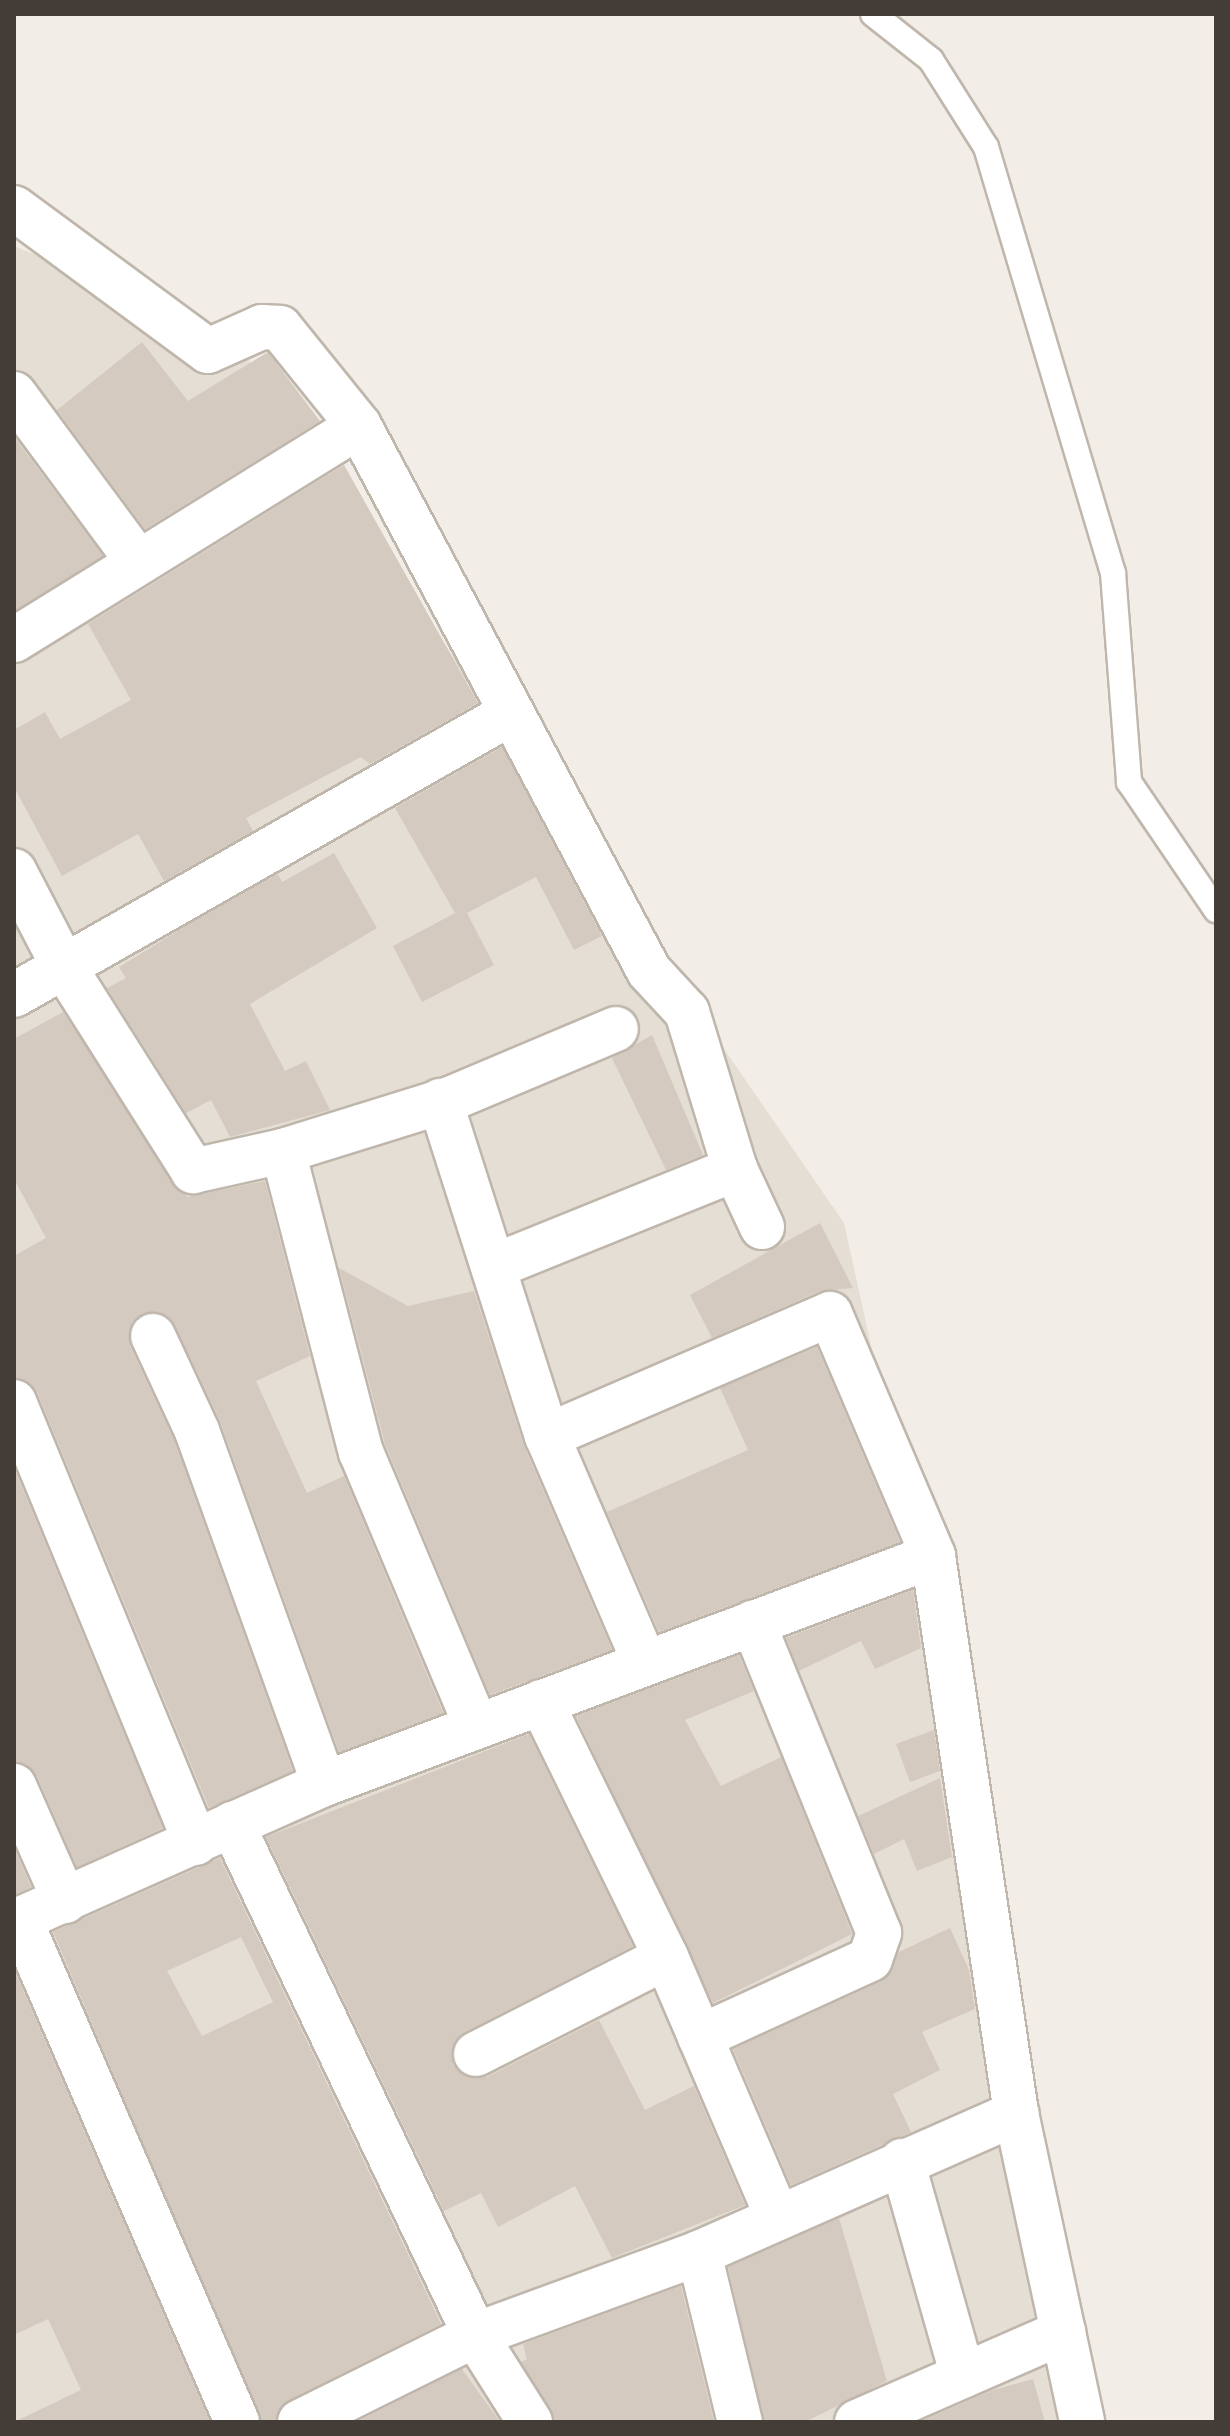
<!DOCTYPE html>
<style>
body{margin:0}
#map{position:relative;width:1230px;height:2436px;overflow:hidden;background:#f2ede6;font-family:"Golos Text",sans-serif}
div>[style]{position:absolute}
.residential>*{inset:0;background:#e5ded4}
.building>*{inset:0;background:#d5cabf}
.roads{filter:drop-shadow(2px 0 #bfb6ac) drop-shadow(-2px 0 #bfb6ac) drop-shadow(0 2px #bfb6ac) drop-shadow(0 -2px #bfb6ac)}
.service>*{height:24px;margin:-12px;padding:0 12px;transform-origin:12px;border-radius:12px;background:#fff}
.minor>*{height:44px;margin:-22px;padding:0 22px;transform-origin:22px;border-radius:22px;background:#fff}
span{translate:-50% -50%;white-space:nowrap;text-align:center;line-height:1.15;-webkit-text-stroke:6px #fff;paint-order:stroke}
.frame{position:absolute;inset:0;border:16px solid #443c36;pointer-events:none}
</style>
<div id="map">
<div class="residential">
<i style="clip-path:polygon(14px 246px,231px 334px,844px 1223px,1071px 2254px,1085px 2422px,14px 2422px)"></i>
</div>
<div class="building">
<i style="clip-path:polygon(142px 342px,188px 401px,268px 352px,320px 421px,145px 529px,57px 410px)"></i>
<i style="clip-path:polygon(14px 437px,103px 556px,14px 611px)"></i>
<i style="clip-path:polygon(344px 465px,478px 703px,370px 764px,361px 757px,246px 818px,253px 831px,164px 881px,138px 834px,62px 876px,14px 787px,14px 730px,45px 712px,60px 739px,131px 700px,88px 624px)"></i>
<i style="clip-path:polygon(502px 747px,602px 936px,574px 950px,536px 877px,467px 913px,494px 965px,422px 1002px,393px 946px,455px 913px,395px 808px)"></i>
<i style="clip-path:polygon(334px 853px,377px 928px,250px 1004px,285px 1071px,306px 1061px,330px 1110px,230px 1137px,211px 1100px,186px 1113px,107px 988px,126px 978px,119px 967px,189px 924px,278px 874px,282px 882px)"></i>
<i style="clip-path:polygon(63px 1012px,187px 1197px,265px 1181px,310px 1356px,256px 1381px,307px 1493px,344px 1476px,443px 1713px,339px 1752px,220px 1421px,175px 1325px,167px 1315px,143px 1313px,132px 1322px,130px 1346px,174px 1440px,293px 1771px,209px 1808px,37px 1392px,14px 1378px,14px 1256px,46px 1238px,14px 1179px,14px 1039px)"></i>
<i style="clip-path:polygon(652px 1035px,703px 1155px,666px 1170px,612px 1058px)"></i>
<i style="clip-path:polygon(820px 1223px,853px 1288px,820px 1291px,712px 1338px,690px 1295px)"></i>
<i style="clip-path:polygon(339px 1268px,408px 1306px,474px 1291px,524px 1446px,612px 1650px,490px 1695px,385px 1444px)"></i>
<i style="clip-path:polygon(817px 1347px,900px 1542px,659px 1632px,607px 1512px,748px 1450px,720px 1388px)"></i>
<i style="clip-path:polygon(14px 1468px,163px 1828px,77px 1867px,37px 1776px,14px 1761px)"></i>
<i style="clip-path:polygon(913px 1590px,921px 1648px,875px 1669px,861px 1641px,799px 1671px,786px 1638px)"></i>
<i style="clip-path:polygon(739px 1655px,754px 1691px,685px 1720px,721px 1786px,781px 1757px,852px 1934px,713px 2003px,576px 1716px)"></i>
<i style="clip-path:polygon(934px 1730px,940px 1771px,910px 1782px,896px 1744px)"></i>
<i style="clip-path:polygon(529px 1734px,633px 1946px,465px 2032px,455px 2041px,453px 2065px,463px 2075px,487px 2077px,599px 2020px,645px 2110px,694px 2086px,745px 2205px,612px 2258px,575px 2186px,498px 2227px,481px 2193px,444px 2211px,266px 1837px)"></i>
<i style="clip-path:polygon(940px 1778px,952px 1857px,917px 1871px,904px 1839px,874px 1854px,858px 1816px)"></i>
<i style="clip-path:polygon(14px 1848px,31px 1887px,14px 1895px)"></i>
<i style="clip-path:polygon(evenodd,220px 1858px,441px 2324px,289px 2400px,275px 2422px,262px 2422px,53px 1932px,220px 1858px,241px 1937px,273px 2002px,202px 2036px,167px 1971px,241px 1937px)"></i>
<i style="clip-path:polygon(950px 1928px,969px 1970px,975px 2009px,922px 2032px,940px 2070px,893px 2094px,911px 2132px,791px 2185px,733px 2049px,880px 1982px,899px 1952px)"></i>
<i style="clip-path:polygon(14px 1969px,210px 2422px,14px 2422px,81px 2390px,48px 2319px,14px 2335px)"></i>
<i style="clip-path:polygon(839px 2218px,887px 2381px,805px 2422px,764px 2422px,728px 2267px)"></i>
<i style="clip-path:polygon(681px 2286px,714px 2422px,555px 2422px,521px 2362px,527px 2359px,523px 2344px)"></i>
<i style="clip-path:polygon(462px 2369px,500px 2422px,356px 2422px)"></i>
<i style="clip-path:polygon(1033px 2379px,1045px 2422px,919px 2422px,993px 2390px)"></i>
</div>
<div class="roads">
<div class="service">
<i style="left:873px;top:14px;width:74px;rotate:38.4deg"></i>
<i style="left:931px;top:60px;width:103px;rotate:57.7deg"></i>
<i style="left:986px;top:147px;width:445px;rotate:73.4deg"></i>
<i style="left:1113px;top:573px;width:210px;rotate:85.6deg"></i>
<i style="left:1129px;top:782px;width:155px;rotate:55.8deg"></i>
</div>
<div class="minor">
<i style="left:14px;top:208px;width:241px;rotate:36.4deg"></i>
<i style="left:208px;top:351px;width:59px;rotate:-24deg"></i>
<i style="left:262px;top:327px;width:18px;rotate:3deg"></i>
<i style="left:280px;top:328px;width:126px;rotate:51.1deg"></i>
<i style="left:359px;top:426px;width:617px;rotate:61.98deg"></i>
<i style="left:649px;top:971px;width:56px;rotate:47.2deg"></i>
<i style="left:687px;top:1012px;width:164px;rotate:73deg"></i>
<i style="left:735px;top:1169px;width:64px;rotate:65deg"></i>
<i style="left:14px;top:394px;width:207px;rotate:53.5deg"></i>
<i style="left:14px;top:640px;width:406px;rotate:-31.8deg"></i>
<i style="left:14px;top:871px;width:106px;rotate:62.5deg"></i>
<i style="left:63px;top:965px;width:244px;rotate:57.7deg"></i>
<i style="left:193px;top:1171px;width:92px;rotate:-12.5deg"></i>
<i style="left:283px;top:1151px;width:311px;rotate:75.5deg"></i>
<i style="left:361px;top:1452px;width:297px;rotate:67.2deg"></i>
<i style="left:14px;top:995px;width:571px;rotate:-29.57deg"></i>
<i style="left:440px;top:1101px;width:352px;rotate:72.3deg"></i>
<i style="left:283px;top:1151px;width:175px;rotate:-17.3deg"></i>
<i style="left:450px;top:1099px;width:180px;rotate:-22.9deg"></i>
<i style="left:495px;top:1266px;width:259px;rotate:-22deg"></i>
<i style="left:153px;top:1336px;width:105px;rotate:65.1deg"></i>
<i style="left:197px;top:1431px;width:375px;rotate:70.2deg"></i>
<i style="left:14px;top:1402px;width:477px;rotate:67.6deg"></i>
<i style="left:644px;top:1661px;width:245px;rotate:-113.3deg"></i>
<i style="left:547px;top:1436px;width:308px;rotate:-23.3deg"></i>
<i style="left:830px;top:1314px;width:263px;rotate:66.9deg"></i>
<i style="left:933px;top:1556px;width:563px;rotate:81.52deg"></i>
<i style="left:1016px;top:2113px;width:316px;rotate:77.9deg"></i>
<i style="left:541px;top:1702px;width:284px;rotate:63.9deg"></i>
<i style="left:666px;top:1957px;width:280px;rotate:66.8deg"></i>
<i style="left:14px;top:1786px;width:126px;rotate:66.1deg"></i>
<i style="left:232px;top:1824px;width:566px;rotate:64.57deg"></i>
<i style="left:475px;top:2335px;width:103px;rotate:57.7deg"></i>
<i style="left:20px;top:1920px;width:547px;rotate:66.62deg"></i>
<i style="left:14px;top:1922px;width:339px;rotate:-24deg"></i>
<i style="left:324px;top:1784px;width:650px;rotate:-20.53deg"></i>
<i style="left:700px;top:2037px;width:187px;rotate:-24.6deg"></i>
<i style="left:870px;top:1959px;width:28px;rotate:-71deg"></i>
<i style="left:879px;top:1933px;width:335px;rotate:-112.1deg"></i>
<i style="left:476px;top:2054px;width:213px;rotate:-27deg"></i>
<i style="left:902px;top:2161px;width:223px;rotate:74.2deg"></i>
<i style="left:699px;top:2253px;width:174px;rotate:76.4deg"></i>
<i style="left:300px;top:2422px;width:195px;rotate:-26.4deg"></i>
<i style="left:475px;top:2335px;width:239px;rotate:-20.1deg"></i>
<i style="left:699px;top:2253px;width:347px;rotate:-23.8deg"></i>
<i style="left:857px;top:2422px;width:225px;rotate:-23.6deg"></i>
</div>
</div>
<div class="frame"></div>
</div>
